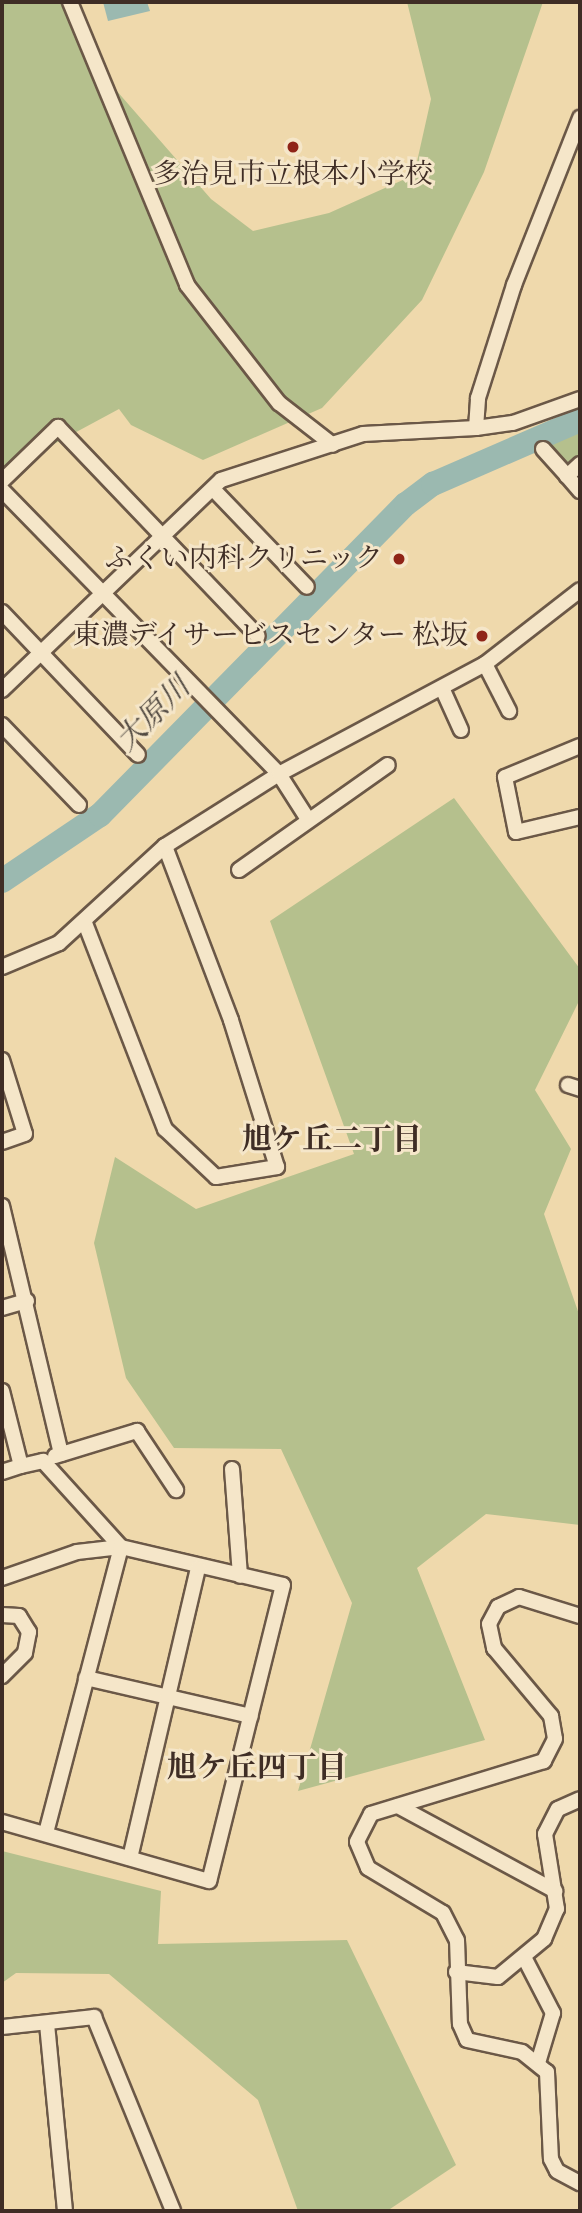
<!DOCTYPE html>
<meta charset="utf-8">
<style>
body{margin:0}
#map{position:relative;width:582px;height:2213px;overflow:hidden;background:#efd9ac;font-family:"IM FELL DW Pica","Noto Serif JP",serif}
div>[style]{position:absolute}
.green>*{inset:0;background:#b5c08d}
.water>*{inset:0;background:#9bb9b0}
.river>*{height:24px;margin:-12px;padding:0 12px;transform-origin:12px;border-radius:12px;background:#9bb9b0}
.roads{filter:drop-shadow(2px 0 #6b5847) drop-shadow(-2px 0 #6b5847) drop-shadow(0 2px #6b5847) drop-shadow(0 -2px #6b5847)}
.minor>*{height:14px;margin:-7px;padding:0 7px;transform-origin:7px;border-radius:7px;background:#f5e6c9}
.dots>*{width:19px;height:19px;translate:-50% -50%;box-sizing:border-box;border:4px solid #f5e6c9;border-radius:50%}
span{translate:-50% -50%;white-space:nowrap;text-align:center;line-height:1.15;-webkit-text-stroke:6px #f5e6c9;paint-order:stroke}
.poi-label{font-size:28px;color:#3f2d25}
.right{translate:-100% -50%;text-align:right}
.water-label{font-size:30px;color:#514941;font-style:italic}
.neighbourhood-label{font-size:30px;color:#3f2d25;font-weight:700}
.frame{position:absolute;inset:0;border:4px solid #3f2d25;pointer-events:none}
</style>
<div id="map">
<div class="green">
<i style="clip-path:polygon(2px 2px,77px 2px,102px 74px,211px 199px,253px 231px,329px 213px,414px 175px,431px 99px,407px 2px,543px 2px,484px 172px,422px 300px,322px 408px,203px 460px,131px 425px,119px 409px,2px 472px)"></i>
<i style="clip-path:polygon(580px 431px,580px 460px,564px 467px,546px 446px)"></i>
<i style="clip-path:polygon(454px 798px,580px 969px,580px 999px,535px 1090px,571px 1149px,544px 1214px,580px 1317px,580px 1525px,486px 1514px,417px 1568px,485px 1740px,298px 1791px,352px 1603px,281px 1449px,174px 1448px,126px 1378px,94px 1243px,115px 1157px,196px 1209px,354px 1154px,270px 921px)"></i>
<i style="clip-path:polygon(2px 1851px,161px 1891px,158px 1944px,347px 1940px,456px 2165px,387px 2211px,298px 2211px,258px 2100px,109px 1974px,16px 1973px,2px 1983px)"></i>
</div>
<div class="water">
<i style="clip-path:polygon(103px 2px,147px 2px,150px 11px,108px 21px)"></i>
</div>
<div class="river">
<i style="left:2px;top:881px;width:118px;rotate:-34deg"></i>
<i style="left:100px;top:815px;width:436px;rotate:-45.5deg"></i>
<i style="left:406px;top:504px;width:34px;rotate:-37deg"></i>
<i style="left:433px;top:484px;width:160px;rotate:-23.5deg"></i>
</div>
<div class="roads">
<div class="minor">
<i style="left:70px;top:2px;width:306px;rotate:67.5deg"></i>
<i style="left:187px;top:285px;width:150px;rotate:52.1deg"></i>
<i style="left:279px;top:403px;width:68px;rotate:37.9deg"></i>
<i style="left:476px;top:428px;width:37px;rotate:-8deg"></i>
<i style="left:513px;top:423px;width:71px;rotate:-19.7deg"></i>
<i style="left:543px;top:449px;width:36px;rotate:48deg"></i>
<i style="left:580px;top:464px;width:18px;rotate:137deg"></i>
<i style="left:567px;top:476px;width:20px;rotate:49deg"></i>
<i style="left:2px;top:481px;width:78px;rotate:-44deg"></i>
<i style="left:58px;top:427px;width:289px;rotate:46.3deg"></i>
<i style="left:2px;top:490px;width:397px;rotate:45.7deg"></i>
<i style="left:279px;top:774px;width:52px;rotate:57.5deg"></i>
<i style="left:214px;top:490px;width:134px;rotate:46.2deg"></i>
<i style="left:2px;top:612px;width:197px;rotate:46.4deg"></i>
<i style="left:485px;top:664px;width:53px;rotate:62.9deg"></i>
<i style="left:442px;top:688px;width:46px;rotate:65.7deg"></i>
<i style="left:2px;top:690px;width:303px;rotate:-43.8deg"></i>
<i style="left:221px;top:480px;width:149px;rotate:-17.9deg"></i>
<i style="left:363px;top:434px;width:113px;rotate:-3deg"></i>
<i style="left:476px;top:428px;width:30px;rotate:-86deg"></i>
<i style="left:478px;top:398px;width:119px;rotate:-72.3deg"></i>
<i style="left:514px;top:285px;width:180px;rotate:-68.4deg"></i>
<i style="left:2px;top:725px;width:111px;rotate:46.1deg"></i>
<i style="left:580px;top:746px;width:81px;rotate:157.5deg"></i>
<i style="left:505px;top:777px;width:56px;rotate:78.7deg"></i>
<i style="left:516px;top:832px;width:66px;rotate:-13.2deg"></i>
<i style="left:239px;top:870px;width:182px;rotate:-35.2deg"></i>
<i style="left:85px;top:923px;width:221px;rotate:68.8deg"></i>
<i style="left:165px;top:1129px;width:70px;rotate:43.3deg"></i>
<i style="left:216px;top:1177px;width:62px;rotate:-9.3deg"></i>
<i style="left:277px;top:1167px;width:154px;rotate:-107.4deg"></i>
<i style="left:231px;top:1020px;width:186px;rotate:-110.8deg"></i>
<i style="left:2px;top:967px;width:62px;rotate:-22.8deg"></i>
<i style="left:59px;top:943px;width:144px;rotate:-42.5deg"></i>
<i style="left:165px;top:846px;width:135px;rotate:-32.3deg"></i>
<i style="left:279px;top:774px;width:234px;rotate:-28.1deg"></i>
<i style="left:485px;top:664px;width:120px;rotate:-37.9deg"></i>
<i style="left:2px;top:1060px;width:77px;rotate:72.7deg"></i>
<i style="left:25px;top:1134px;width:24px;rotate:161deg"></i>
<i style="left:568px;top:1085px;width:13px;rotate:18deg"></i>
<i style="left:2px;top:1206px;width:255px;rotate:76.6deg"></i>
<i style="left:2px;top:1308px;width:26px;rotate:-16deg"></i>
<i style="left:2px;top:1391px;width:77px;rotate:75.8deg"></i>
<i style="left:21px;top:1466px;width:23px;rotate:-13deg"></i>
<i style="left:43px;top:1461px;width:116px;rotate:47.8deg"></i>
<i style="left:121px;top:1547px;width:166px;rotate:13.2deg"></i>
<i style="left:283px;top:1585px;width:305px;rotate:104deg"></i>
<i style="left:209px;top:1881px;width:215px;rotate:-164.1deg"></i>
<i style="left:55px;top:1456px;width:86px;rotate:-17deg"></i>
<i style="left:137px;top:1431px;width:71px;rotate:56.5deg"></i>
<i style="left:232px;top:1469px;width:107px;rotate:85.7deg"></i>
<i style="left:2px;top:1472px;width:20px;rotate:-18deg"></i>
<i style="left:2px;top:1578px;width:79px;rotate:-19.1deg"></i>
<i style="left:77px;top:1552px;width:44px;rotate:-6.5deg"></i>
<i style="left:121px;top:1547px;width:296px;rotate:104.7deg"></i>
<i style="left:2px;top:1615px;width:17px;rotate:3deg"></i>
<i style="left:19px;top:1616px;width:19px;rotate:58deg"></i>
<i style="left:29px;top:1632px;width:21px;rotate:101deg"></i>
<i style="left:25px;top:1653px;width:33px;rotate:135deg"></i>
<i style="left:580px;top:1616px;width:64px;rotate:-162.7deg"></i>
<i style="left:519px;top:1597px;width:23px;rotate:155deg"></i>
<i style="left:498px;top:1607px;width:19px;rotate:118deg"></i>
<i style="left:489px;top:1624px;width:25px;rotate:78deg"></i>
<i style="left:494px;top:1648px;width:89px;rotate:50deg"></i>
<i style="left:551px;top:1716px;width:23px;rotate:80deg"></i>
<i style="left:555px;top:1739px;width:25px;rotate:117deg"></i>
<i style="left:544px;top:1761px;width:181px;rotate:163deg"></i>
<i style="left:371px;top:1814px;width:31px;rotate:117deg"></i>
<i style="left:357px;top:1842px;width:28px;rotate:67deg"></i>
<i style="left:368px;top:1868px;width:87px;rotate:31deg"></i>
<i style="left:443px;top:1913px;width:30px;rotate:63deg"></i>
<i style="left:457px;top:1940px;width:84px;rotate:88deg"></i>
<i style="left:460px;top:2024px;width:17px;rotate:66deg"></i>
<i style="left:467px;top:2040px;width:56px;rotate:12.3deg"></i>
<i style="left:522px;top:2052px;width:32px;rotate:39deg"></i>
<i style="left:547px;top:2072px;width:87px;rotate:87.4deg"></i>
<i style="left:551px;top:2159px;width:13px;rotate:63deg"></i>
<i style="left:557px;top:2171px;width:26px;rotate:28deg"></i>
<i style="left:86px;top:1678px;width:169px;rotate:13deg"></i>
<i style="left:398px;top:1806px;width:179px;rotate:28.4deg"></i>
<i style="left:130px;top:1858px;width:298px;rotate:-76.8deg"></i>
<i style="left:525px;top:1959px;width:61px;rotate:62.6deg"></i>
<i style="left:553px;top:2013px;width:52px;rotate:106.7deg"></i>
<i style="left:456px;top:1972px;width:42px;rotate:6.8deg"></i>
<i style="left:498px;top:1977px;width:60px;rotate:-39.6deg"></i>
<i style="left:544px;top:1939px;width:33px;rotate:-67deg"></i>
<i style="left:557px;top:1909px;width:76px;rotate:-99.1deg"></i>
<i style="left:545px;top:1834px;width:28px;rotate:-63deg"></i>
<i style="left:558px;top:1809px;width:24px;rotate:-24deg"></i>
<i style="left:47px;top:2024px;width:188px;rotate:84.5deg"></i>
<i style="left:2px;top:2027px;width:93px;rotate:-6.2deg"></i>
<i style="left:94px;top:2017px;width:209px;rotate:67.8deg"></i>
</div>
</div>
<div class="dots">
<i style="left:293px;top:147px;background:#8f2418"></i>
<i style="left:399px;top:559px;background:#8f2418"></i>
<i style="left:482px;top:636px;background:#8f2418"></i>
</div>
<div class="poi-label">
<span style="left:293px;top:175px">多治見市立根本小学校</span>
<span class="right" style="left:383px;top:559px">ふくい内科クリニック</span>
<span class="right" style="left:468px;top:636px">東濃デイサービスセンター 松坂</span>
</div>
<div class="water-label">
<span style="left:154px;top:715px;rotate:-45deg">大原川</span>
</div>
<div class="neighbourhood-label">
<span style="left:332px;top:1141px">旭ケ丘二丁目</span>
<span style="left:257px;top:1769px">旭ケ丘四丁目</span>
</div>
<div class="frame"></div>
</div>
